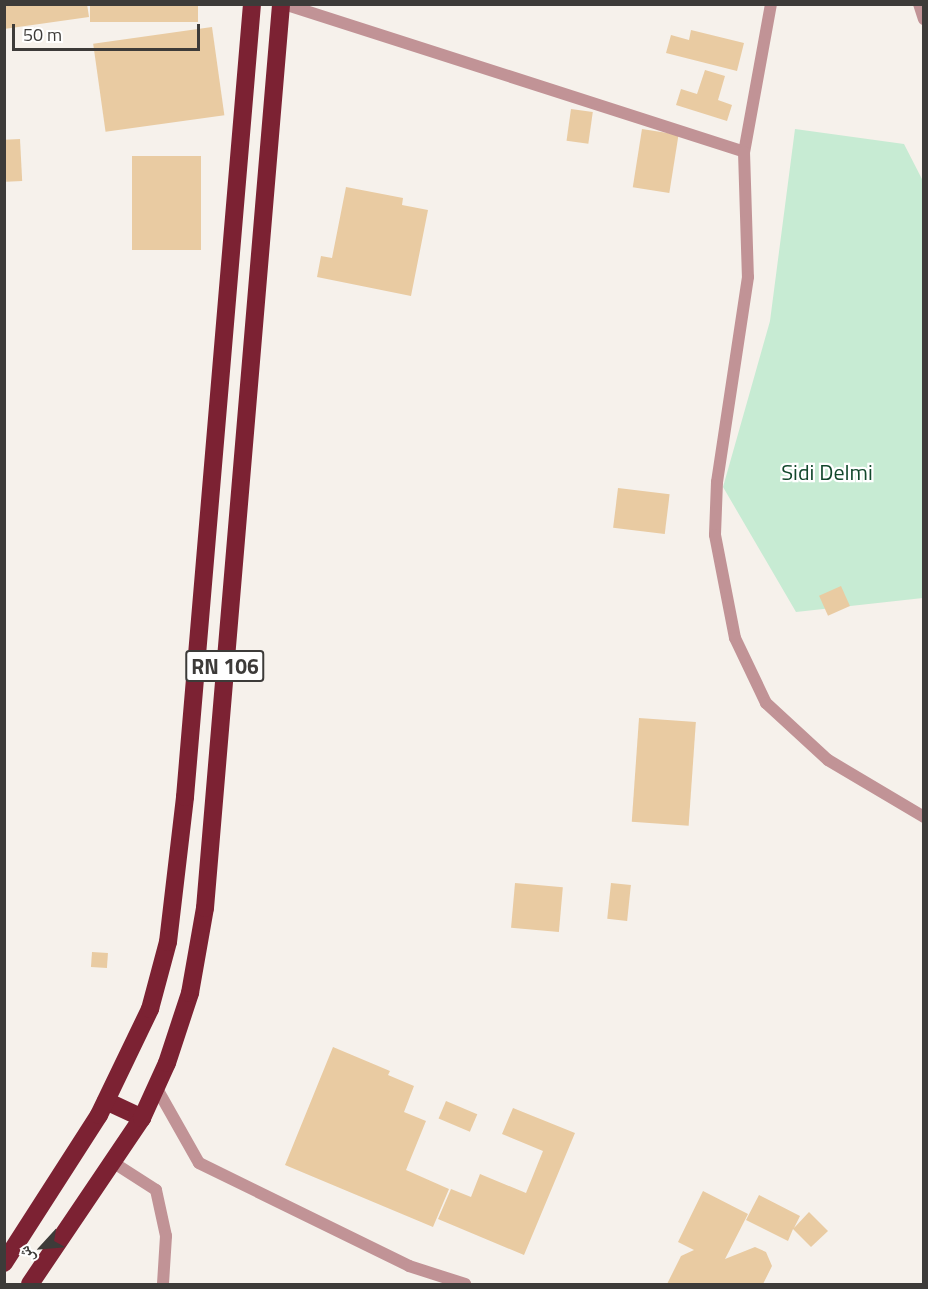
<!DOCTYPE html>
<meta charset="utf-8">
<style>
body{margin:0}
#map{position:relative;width:928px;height:1289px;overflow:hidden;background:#f6f1eb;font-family:"Titillium Web","Noto Naskh Arabic",sans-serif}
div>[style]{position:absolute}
.green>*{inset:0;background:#c7ebd3}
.building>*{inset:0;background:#e9cba2;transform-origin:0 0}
.lane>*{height:12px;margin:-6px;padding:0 6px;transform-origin:6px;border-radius:6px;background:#c19396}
.street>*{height:12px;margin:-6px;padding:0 6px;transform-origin:6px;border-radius:6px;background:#c19396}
.highway>*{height:18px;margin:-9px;padding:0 9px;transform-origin:9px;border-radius:9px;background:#7c2233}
span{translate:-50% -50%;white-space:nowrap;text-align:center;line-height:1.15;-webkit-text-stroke:4.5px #fff;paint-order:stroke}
.shield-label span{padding:2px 4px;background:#fff;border:2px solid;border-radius:4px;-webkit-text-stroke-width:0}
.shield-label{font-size:21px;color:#3d3b39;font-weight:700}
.park-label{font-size:22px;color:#12482c}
.frame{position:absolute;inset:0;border:6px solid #3d3b39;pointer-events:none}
.north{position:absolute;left:12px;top:1217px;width:60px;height:60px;-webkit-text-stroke:4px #fff;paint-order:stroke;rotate:244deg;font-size:16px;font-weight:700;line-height:24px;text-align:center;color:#3d3b39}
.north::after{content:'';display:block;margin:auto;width:21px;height:27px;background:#3d3b39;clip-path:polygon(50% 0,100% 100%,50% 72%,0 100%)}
.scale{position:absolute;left:12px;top:24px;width:188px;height:27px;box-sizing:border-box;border:3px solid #3d3b39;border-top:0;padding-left:8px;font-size:18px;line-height:21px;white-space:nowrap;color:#3d3b39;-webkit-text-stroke:4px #fff;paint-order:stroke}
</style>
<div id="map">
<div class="green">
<i style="clip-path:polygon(795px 129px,904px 144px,924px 183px,923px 598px,796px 612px,723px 487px,770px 321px)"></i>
</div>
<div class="building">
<i style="clip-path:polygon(4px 4px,87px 4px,89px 17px,4px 29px)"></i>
<i style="left:90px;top:4px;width:108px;height:18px"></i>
<i style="left:212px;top:27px;width:89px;height:120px;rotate:82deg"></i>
<i style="clip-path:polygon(691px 30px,744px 43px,737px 71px,666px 53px,671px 35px,689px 40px)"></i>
<i style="clip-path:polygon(705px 70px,725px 76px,718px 100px,732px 105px,727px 121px,676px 105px,681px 89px,697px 94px)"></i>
<i style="left:571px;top:109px;width:22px;height:32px;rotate:8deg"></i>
<i style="left:642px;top:129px;width:37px;height:59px;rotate:9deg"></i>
<i style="left:20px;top:139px;width:42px;height:16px;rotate:87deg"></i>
<i style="left:132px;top:156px;width:69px;height:94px"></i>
<i style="clip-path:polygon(346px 187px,403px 198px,402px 205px,428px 210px,411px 296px,317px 277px,321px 256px,332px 258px)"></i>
<i style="left:618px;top:488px;width:52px;height:40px;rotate:7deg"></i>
<i style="left:841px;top:586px;width:22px;height:24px;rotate:66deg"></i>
<i style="left:639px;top:718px;width:57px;height:104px;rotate:4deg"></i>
<i style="left:515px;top:883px;width:48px;height:45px;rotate:5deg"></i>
<i style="left:611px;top:883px;width:20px;height:36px;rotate:6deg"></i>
<i style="left:92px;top:952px;width:16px;height:15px;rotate:4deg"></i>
<i style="clip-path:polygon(333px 1047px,390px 1071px,388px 1075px,414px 1086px,404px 1112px,426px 1121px,406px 1170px,449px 1189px,433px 1227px,285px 1165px)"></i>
<i style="left:446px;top:1101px;width:34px;height:19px;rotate:23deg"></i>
<i style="clip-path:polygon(513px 1108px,575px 1133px,524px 1255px,438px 1219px,451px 1189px,471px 1197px,480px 1174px,526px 1193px,543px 1151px,502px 1134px)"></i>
<i style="clip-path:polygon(703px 1191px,748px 1214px,725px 1259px,755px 1247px,766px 1252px,772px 1266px,763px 1284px,667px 1284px,681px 1256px,694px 1250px,678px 1242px)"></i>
<i style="clip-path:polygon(759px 1195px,800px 1216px,794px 1228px,809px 1212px,828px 1231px,811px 1247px,793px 1229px,788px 1241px,746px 1220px)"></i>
</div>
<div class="lane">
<i style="left:919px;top:4px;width:16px;rotate:72deg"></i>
</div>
<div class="street">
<i style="left:284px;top:4px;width:483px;rotate:17.8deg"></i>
<i style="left:771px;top:4px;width:150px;rotate:100.3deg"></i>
<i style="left:744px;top:152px;width:125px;rotate:88.2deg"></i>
<i style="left:748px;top:277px;width:207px;rotate:98.6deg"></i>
<i style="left:717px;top:482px;width:53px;rotate:92.2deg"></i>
<i style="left:715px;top:535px;width:105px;rotate:79deg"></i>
<i style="left:735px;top:638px;width:72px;rotate:64.5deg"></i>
<i style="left:766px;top:703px;width:84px;rotate:42.6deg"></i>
<i style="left:828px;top:760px;width:112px;rotate:30.7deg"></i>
<i style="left:156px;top:1087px;width:87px;rotate:60.5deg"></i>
<i style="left:199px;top:1163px;width:234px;rotate:26.1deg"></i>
<i style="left:409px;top:1266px;width:59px;rotate:17.8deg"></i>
<i style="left:114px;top:1163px;width:50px;rotate:32.7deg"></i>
<i style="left:156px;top:1190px;width:47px;rotate:77.7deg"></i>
<i style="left:166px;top:1236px;width:48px;rotate:93.6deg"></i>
</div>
<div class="highway">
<i style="left:106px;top:1101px;width:40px;rotate:25deg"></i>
<i style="left:4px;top:1263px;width:176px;rotate:-57.3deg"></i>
<i style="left:99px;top:1115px;width:118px;rotate:-64.3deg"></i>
<i style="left:150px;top:1009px;width:69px;rotate:-75deg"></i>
<i style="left:168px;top:942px;width:146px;rotate:-83.3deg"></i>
<i style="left:185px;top:797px;width:796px;rotate:-85.17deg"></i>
<i style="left:30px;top:1284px;width:200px;rotate:-56deg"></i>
<i style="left:142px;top:1118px;width:60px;rotate:-65.6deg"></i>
<i style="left:167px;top:1063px;width:74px;rotate:-71.8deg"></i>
<i style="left:190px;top:993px;width:86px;rotate:-80deg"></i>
<i style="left:205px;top:908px;width:907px;rotate:-85.19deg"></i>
</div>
<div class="shield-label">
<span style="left:225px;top:666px">RN 106</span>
</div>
<div class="park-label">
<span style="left:827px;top:473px">Sidi Delmi</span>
</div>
<div class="frame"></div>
<div class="north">ش</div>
<div class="scale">50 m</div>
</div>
